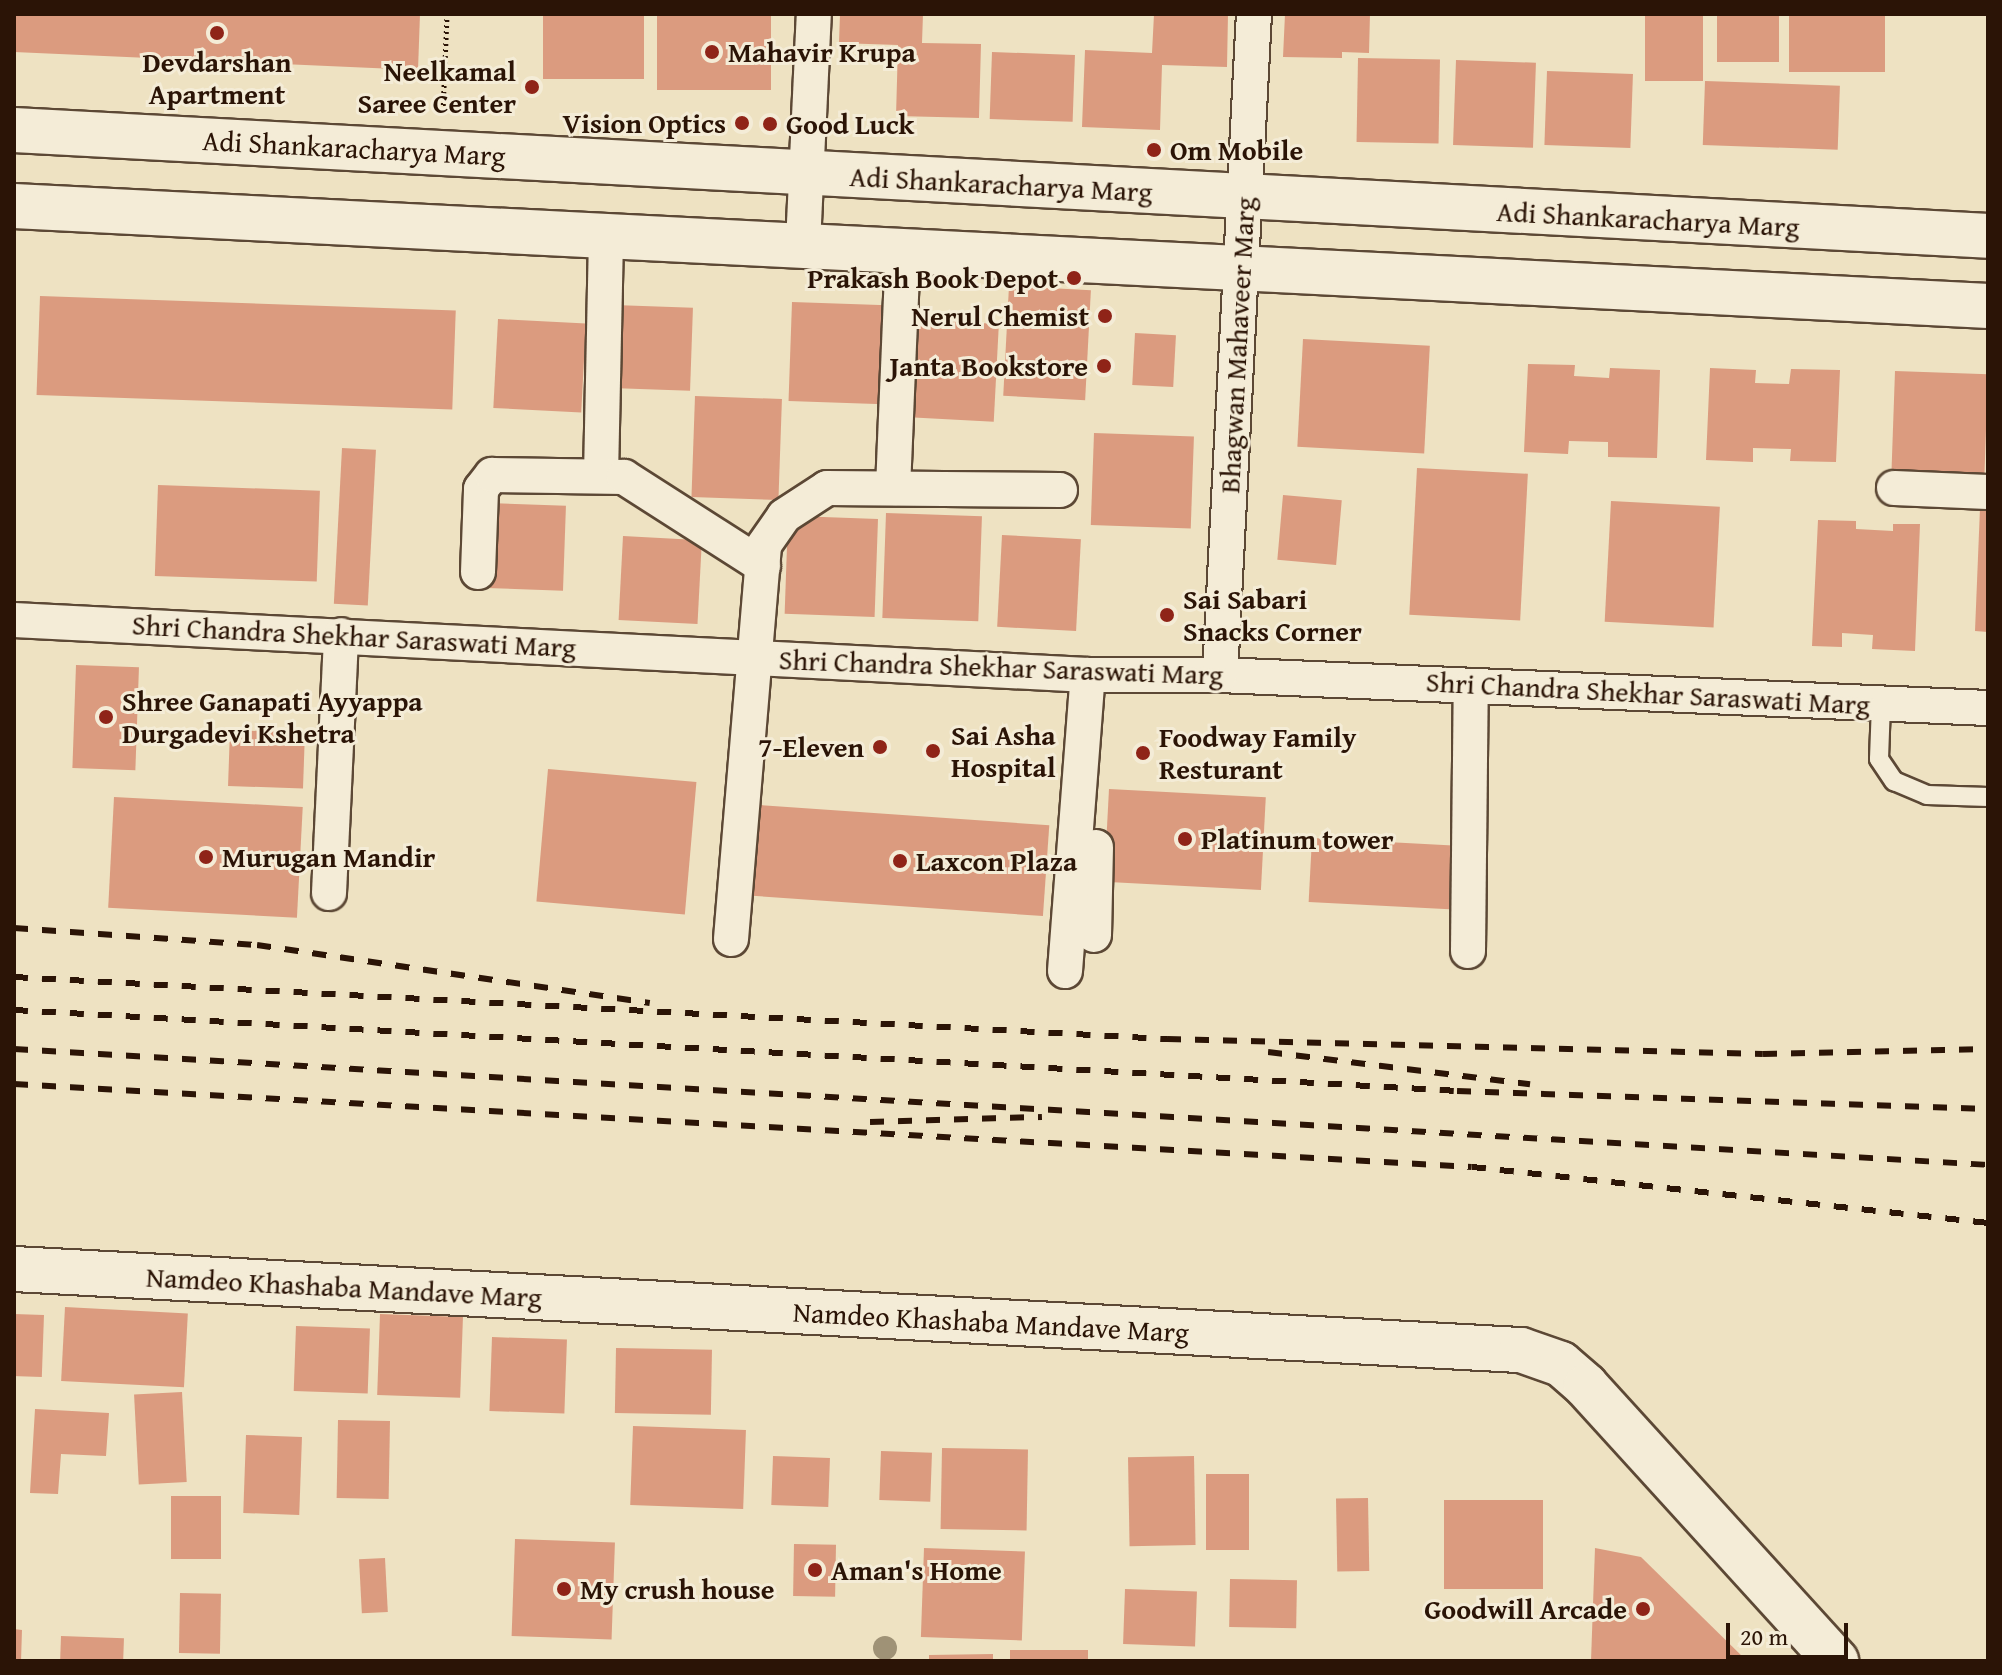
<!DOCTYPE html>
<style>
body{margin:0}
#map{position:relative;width:2002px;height:1675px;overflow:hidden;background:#eee2c2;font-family:"Gentium Book Plus",serif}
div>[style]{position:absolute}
.building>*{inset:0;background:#db9b7f;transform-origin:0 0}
.path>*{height:5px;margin-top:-2.5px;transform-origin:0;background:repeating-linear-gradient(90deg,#2b1406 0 2px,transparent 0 6px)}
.roads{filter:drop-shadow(2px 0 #5c4835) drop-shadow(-2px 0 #5c4835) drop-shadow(0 2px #5c4835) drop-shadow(0 -2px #5c4835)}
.lane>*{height:18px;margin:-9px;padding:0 9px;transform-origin:9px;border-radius:9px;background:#f4ecd7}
.street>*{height:34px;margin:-17px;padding:0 17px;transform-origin:17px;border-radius:17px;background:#f4ecd7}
.secondary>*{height:44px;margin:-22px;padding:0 22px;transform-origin:22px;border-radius:22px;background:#f4ecd7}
.rail>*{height:6px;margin-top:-3px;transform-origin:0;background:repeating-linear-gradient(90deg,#2b1406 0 14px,transparent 0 28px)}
.trees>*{width:24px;height:24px;margin:-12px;border-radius:50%;background:#9f9276}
.dots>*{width:22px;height:22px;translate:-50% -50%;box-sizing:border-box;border:4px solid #f4ecd7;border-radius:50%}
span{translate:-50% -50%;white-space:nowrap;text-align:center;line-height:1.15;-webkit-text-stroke:6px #f4ecd7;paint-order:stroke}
.poi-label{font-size:28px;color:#2b1406;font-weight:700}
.left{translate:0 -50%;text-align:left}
.right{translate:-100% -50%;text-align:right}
.street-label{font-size:28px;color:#2b1406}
.frame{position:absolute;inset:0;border:16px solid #2b1406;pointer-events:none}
.scale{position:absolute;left:1726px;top:1623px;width:122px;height:36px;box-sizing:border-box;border:4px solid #2b1406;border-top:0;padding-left:10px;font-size:24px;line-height:28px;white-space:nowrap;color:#2b1406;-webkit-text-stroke:6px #f4ecd7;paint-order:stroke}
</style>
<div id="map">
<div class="building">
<i style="clip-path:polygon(14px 14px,420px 14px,418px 70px,14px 52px)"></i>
<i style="left:543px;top:14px;width:101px;height:65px"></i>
<i style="left:657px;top:14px;width:114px;height:76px"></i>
<i style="clip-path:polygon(840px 14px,923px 14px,922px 43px,981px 44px,979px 118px,896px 116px,898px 45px,839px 43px)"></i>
<i style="clip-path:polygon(1154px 14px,1228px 14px,1227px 67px,1162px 65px,1160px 130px,1082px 127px,1085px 50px,1152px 53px)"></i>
<i style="clip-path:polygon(1285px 14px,1370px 14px,1369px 53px,1342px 52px,1342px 58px,1283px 57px)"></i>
<i style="left:1645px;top:14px;width:58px;height:67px"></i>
<i style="left:1717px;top:14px;width:62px;height:48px"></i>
<i style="left:1789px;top:14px;width:96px;height:58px"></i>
<i style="left:992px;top:52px;width:83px;height:67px;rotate:2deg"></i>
<i style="left:1358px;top:58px;width:82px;height:84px;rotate:1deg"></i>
<i style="left:1456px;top:60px;width:80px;height:85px;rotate:2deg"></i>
<i style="left:1547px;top:71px;width:86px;height:74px;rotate:2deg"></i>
<i style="left:1705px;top:81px;width:135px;height:64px;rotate:2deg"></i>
<i style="left:1009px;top:286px;width:82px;height:110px;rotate:3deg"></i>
<i style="left:40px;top:296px;width:416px;height:99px;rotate:2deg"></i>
<i style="left:792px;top:302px;width:95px;height:99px;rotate:2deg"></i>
<i style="left:614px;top:305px;width:79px;height:83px;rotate:2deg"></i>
<i style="left:498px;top:319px;width:88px;height:89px;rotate:3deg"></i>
<i style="left:905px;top:319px;width:94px;height:98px;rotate:3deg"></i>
<i style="left:1135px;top:333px;width:41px;height:52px;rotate:3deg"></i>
<i style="left:1303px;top:339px;width:127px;height:108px;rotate:3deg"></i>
<i style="clip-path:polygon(1528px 364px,1575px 365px,1574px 376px,1609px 378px,1610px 368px,1660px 370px,1657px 458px,1608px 457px,1608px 442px,1569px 441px,1568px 454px,1524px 452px)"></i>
<i style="clip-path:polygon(1710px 368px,1756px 370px,1755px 383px,1789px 384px,1791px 369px,1840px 370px,1836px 462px,1790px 461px,1791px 449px,1753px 448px,1753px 462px,1706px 460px)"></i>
<i style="left:1895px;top:371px;width:93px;height:99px;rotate:2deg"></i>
<i style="left:695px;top:396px;width:87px;height:101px;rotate:2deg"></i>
<i style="left:1094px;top:433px;width:100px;height:92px;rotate:2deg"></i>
<i style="left:342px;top:448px;width:34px;height:156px;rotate:3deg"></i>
<i style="left:1417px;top:468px;width:111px;height:147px;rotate:3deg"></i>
<i style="left:158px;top:485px;width:162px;height:91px;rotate:2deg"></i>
<i style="left:1283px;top:495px;width:59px;height:65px;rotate:5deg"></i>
<i style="left:1611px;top:501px;width:109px;height:121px;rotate:3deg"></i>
<i style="left:489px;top:503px;width:77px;height:85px;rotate:2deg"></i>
<i style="clip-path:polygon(1980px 508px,1988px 508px,1988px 632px,1975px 631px)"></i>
<i style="left:886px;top:513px;width:96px;height:105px;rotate:2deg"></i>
<i style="left:878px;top:519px;width:98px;height:90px;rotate:92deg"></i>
<i style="clip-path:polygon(1818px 520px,1856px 521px,1856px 529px,1893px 531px,1893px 524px,1920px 524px,1915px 651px,1872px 649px,1873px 635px,1842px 633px,1842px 647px,1812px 646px)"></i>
<i style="left:1002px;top:535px;width:79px;height:92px;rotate:3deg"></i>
<i style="left:623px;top:536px;width:79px;height:84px;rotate:3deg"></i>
<i style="left:76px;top:665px;width:63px;height:103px;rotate:2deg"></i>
<i style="left:230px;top:730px;width:75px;height:56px;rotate:2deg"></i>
<i style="left:548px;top:769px;width:149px;height:133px;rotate:5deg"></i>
<i style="left:1109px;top:789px;width:157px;height:93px;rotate:3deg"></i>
<i style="left:114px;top:797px;width:189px;height:111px;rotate:3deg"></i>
<i style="left:759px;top:805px;width:291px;height:91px;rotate:4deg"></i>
<i style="left:1312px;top:838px;width:141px;height:64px;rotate:3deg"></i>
<i style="left:65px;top:1307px;width:123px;height:74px;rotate:3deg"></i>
<i style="left:14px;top:1314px;width:30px;height:62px;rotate:2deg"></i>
<i style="left:380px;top:1314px;width:83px;height:81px;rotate:2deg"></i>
<i style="left:296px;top:1326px;width:74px;height:65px;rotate:2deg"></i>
<i style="left:492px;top:1337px;width:75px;height:74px;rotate:2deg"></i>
<i style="left:616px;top:1348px;width:96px;height:65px;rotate:1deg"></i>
<i style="left:182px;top:1392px;width:90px;height:48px;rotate:87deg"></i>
<i style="clip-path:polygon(35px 1409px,109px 1413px,106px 1456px,61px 1454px,58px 1494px,30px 1493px)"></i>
<i style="left:338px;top:1420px;width:52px;height:78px;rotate:1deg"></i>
<i style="left:633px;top:1426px;width:113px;height:79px;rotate:2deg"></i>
<i style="left:246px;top:1435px;width:56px;height:78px;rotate:2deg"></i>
<i style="left:942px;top:1448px;width:86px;height:81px;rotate:1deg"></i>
<i style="left:881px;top:1451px;width:51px;height:49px;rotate:2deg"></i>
<i style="left:773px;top:1456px;width:57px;height:49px;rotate:2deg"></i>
<i style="left:1194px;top:1456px;width:89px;height:66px;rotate:89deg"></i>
<i style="left:1206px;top:1474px;width:43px;height:76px"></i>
<i style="left:171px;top:1496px;width:50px;height:63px"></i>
<i style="left:1368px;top:1498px;width:73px;height:32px;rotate:89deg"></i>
<i style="left:1444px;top:1500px;width:99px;height:89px"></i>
<i style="left:515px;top:1539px;width:100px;height:97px;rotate:2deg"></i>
<i style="left:794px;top:1544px;width:42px;height:52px;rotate:1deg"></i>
<i style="left:924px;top:1548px;width:101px;height:89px;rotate:2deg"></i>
<i style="clip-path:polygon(1595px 1548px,1641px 1557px,1747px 1661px,1591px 1661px)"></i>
<i style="left:385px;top:1558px;width:54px;height:26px;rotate:87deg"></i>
<i style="left:1230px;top:1579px;width:67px;height:48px;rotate:1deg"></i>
<i style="left:1125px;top:1589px;width:72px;height:55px;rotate:2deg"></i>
<i style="left:180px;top:1593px;width:41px;height:60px;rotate:1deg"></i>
<i style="clip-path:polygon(14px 1629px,22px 1630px,21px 1661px,14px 1661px)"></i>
<i style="left:61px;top:1636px;width:63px;height:25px;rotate:2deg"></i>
<i style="left:1010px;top:1650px;width:78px;height:11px"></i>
<i style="clip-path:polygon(993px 1654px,993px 1661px,929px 1661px,929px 1655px)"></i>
</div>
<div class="path">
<i style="left:443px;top:111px;width:97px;rotate:-87.6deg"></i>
</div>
<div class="roads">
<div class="lane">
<i style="left:1881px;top:704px;width:55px;rotate:92.1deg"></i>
<i style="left:1879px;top:759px;width:27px;rotate:56deg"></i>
<i style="left:1894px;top:781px;width:36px;rotate:23deg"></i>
<i style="left:1927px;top:795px;width:61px;rotate:1.9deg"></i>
</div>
<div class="street">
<i style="left:803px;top:244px;width:230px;rotate:-87.3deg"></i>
<i style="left:601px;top:476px;width:241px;rotate:-88.8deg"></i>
<i style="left:893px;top:488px;width:238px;rotate:-87.6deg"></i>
<i style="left:1894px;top:488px;width:94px;rotate:2.4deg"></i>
<i style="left:478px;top:572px;width:83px;rotate:-87.9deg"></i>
<i style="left:481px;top:489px;width:18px;rotate:-52deg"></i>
<i style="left:492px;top:475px;width:132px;rotate:0.9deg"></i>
<i style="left:624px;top:477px;width:165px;rotate:32.6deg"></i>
<i style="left:14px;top:620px;width:1075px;rotate:2.93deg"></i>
<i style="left:1088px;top:675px;width:132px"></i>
<i style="left:1220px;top:675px;width:769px;rotate:2.46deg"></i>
<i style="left:1220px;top:675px;width:662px;rotate:-87.06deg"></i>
<i style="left:329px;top:893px;width:258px;rotate:-87.3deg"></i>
<i style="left:1094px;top:935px;width:88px;rotate:-88.7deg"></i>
<i style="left:731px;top:939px;width:395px;rotate:-85.2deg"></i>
<i style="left:764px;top:545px;width:35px;rotate:-55deg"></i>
<i style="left:784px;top:516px;width:51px;rotate:-33.1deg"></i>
<i style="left:827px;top:488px;width:233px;rotate:0.5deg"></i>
<i style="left:1468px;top:951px;width:265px;rotate:-89.4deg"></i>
<i style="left:1065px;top:971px;width:297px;rotate:-85.6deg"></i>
</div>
<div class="secondary">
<i style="left:14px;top:130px;width:1977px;rotate:3.07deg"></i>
<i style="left:14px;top:206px;width:1977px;rotate:2.9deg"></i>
<i style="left:14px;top:1269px;width:1509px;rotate:3.08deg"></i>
<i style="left:1521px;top:1350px;width:42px;rotate:19.3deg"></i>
<i style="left:1561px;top:1364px;width:33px;rotate:41deg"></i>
<i style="left:1586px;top:1386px;width:372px;rotate:47.7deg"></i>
</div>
</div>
<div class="rail">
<i style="left:14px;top:928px;width:244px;rotate:4deg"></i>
<i style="left:257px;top:945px;width:397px;rotate:8.4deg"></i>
<i style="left:14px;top:977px;width:1155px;rotate:3.08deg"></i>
<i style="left:1167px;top:1039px;width:596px;rotate:1.44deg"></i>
<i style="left:1763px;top:1054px;width:225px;rotate:-1.3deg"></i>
<i style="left:14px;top:1010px;width:1445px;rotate:3.21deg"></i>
<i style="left:1457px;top:1091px;width:531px;rotate:1.94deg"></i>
<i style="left:14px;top:1049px;width:1977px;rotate:3.36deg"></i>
<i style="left:1268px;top:1052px;width:264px;rotate:7deg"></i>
<i style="left:14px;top:1084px;width:1460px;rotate:3.26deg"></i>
<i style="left:1472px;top:1167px;width:519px;rotate:6.19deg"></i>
<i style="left:870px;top:1122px;width:172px;rotate:-1.7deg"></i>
</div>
<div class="trees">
<i style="left:885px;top:1648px"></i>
</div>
<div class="dots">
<i style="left:217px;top:33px;background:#8f2418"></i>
<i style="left:712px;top:52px;background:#8f2418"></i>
<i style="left:532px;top:87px;background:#8f2418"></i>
<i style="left:742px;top:123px;background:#8f2418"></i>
<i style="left:770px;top:124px;background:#8f2418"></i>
<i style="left:1154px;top:150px;background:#8f2418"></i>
<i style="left:1074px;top:278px;background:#8f2418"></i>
<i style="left:1105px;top:316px;background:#8f2418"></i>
<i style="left:1104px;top:366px;background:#8f2418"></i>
<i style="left:1167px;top:615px;background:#8f2418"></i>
<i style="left:106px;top:717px;background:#8f2418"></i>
<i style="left:880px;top:747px;background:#8f2418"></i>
<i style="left:933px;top:751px;background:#8f2418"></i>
<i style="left:1143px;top:753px;background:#8f2418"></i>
<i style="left:1185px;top:839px;background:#8f2418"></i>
<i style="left:206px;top:857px;background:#8f2418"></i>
<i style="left:900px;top:861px;background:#8f2418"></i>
<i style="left:815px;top:1570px;background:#8f2418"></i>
<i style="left:564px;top:1589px;background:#8f2418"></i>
<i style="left:1643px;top:1609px;background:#8f2418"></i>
</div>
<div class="poi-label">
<span class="left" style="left:728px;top:52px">Mahavir Krupa</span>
<span style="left:217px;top:78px">Devdarshan<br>Apartment</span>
<span class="right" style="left:516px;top:87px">Neelkamal<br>Saree Center</span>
<span class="right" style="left:726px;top:123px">Vision Optics</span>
<span class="left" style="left:786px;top:124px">Good Luck</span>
<span class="left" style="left:1170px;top:150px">Om Mobile</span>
<span class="right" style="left:1058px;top:278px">Prakash Book Depot</span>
<span class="right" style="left:1089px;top:316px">Nerul Chemist</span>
<span class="right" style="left:1088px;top:366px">Janta Bookstore</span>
<span class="left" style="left:1183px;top:615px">Sai Sabari<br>Snacks Corner</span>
<span class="left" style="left:122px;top:717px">Shree Ganapati Ayyappa<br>Durgadevi Kshetra</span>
<span class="left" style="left:951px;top:751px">Sai Asha<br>Hospital</span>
<span class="left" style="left:1159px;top:753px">Foodway Family<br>Resturant</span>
<span class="right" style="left:864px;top:747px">7-Eleven</span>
<span class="left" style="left:1201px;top:839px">Platinum tower</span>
<span class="left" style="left:222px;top:857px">Murugan Mandir</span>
<span class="left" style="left:916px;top:861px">Laxcon Plaza</span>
<span class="left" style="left:831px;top:1570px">Aman's Home</span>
<span class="left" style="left:580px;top:1589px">My crush house</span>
<span class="right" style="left:1627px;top:1609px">Goodwill Arcade</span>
</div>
<div class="street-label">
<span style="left:354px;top:148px;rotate:3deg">Adi Shankaracharya Marg</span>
<span style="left:1001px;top:184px;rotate:3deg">Adi Shankaracharya Marg</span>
<span style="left:1648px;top:219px;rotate:3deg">Adi Shankaracharya Marg</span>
<span style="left:1237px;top:345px;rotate:-87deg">Bhagwan Mahaveer Marg</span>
<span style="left:354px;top:636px;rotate:3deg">Shri Chandra Shekhar Saraswati Marg</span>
<span style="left:1001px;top:667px;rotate:2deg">Shri Chandra Shekhar Saraswati Marg</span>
<span style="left:1648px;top:693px;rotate:3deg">Shri Chandra Shekhar Saraswati Marg</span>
<span style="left:344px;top:1287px;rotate:3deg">Namdeo Khashaba Mandave Marg</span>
<span style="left:991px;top:1322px;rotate:3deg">Namdeo Khashaba Mandave Marg</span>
</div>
<div class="frame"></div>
<div class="scale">20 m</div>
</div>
